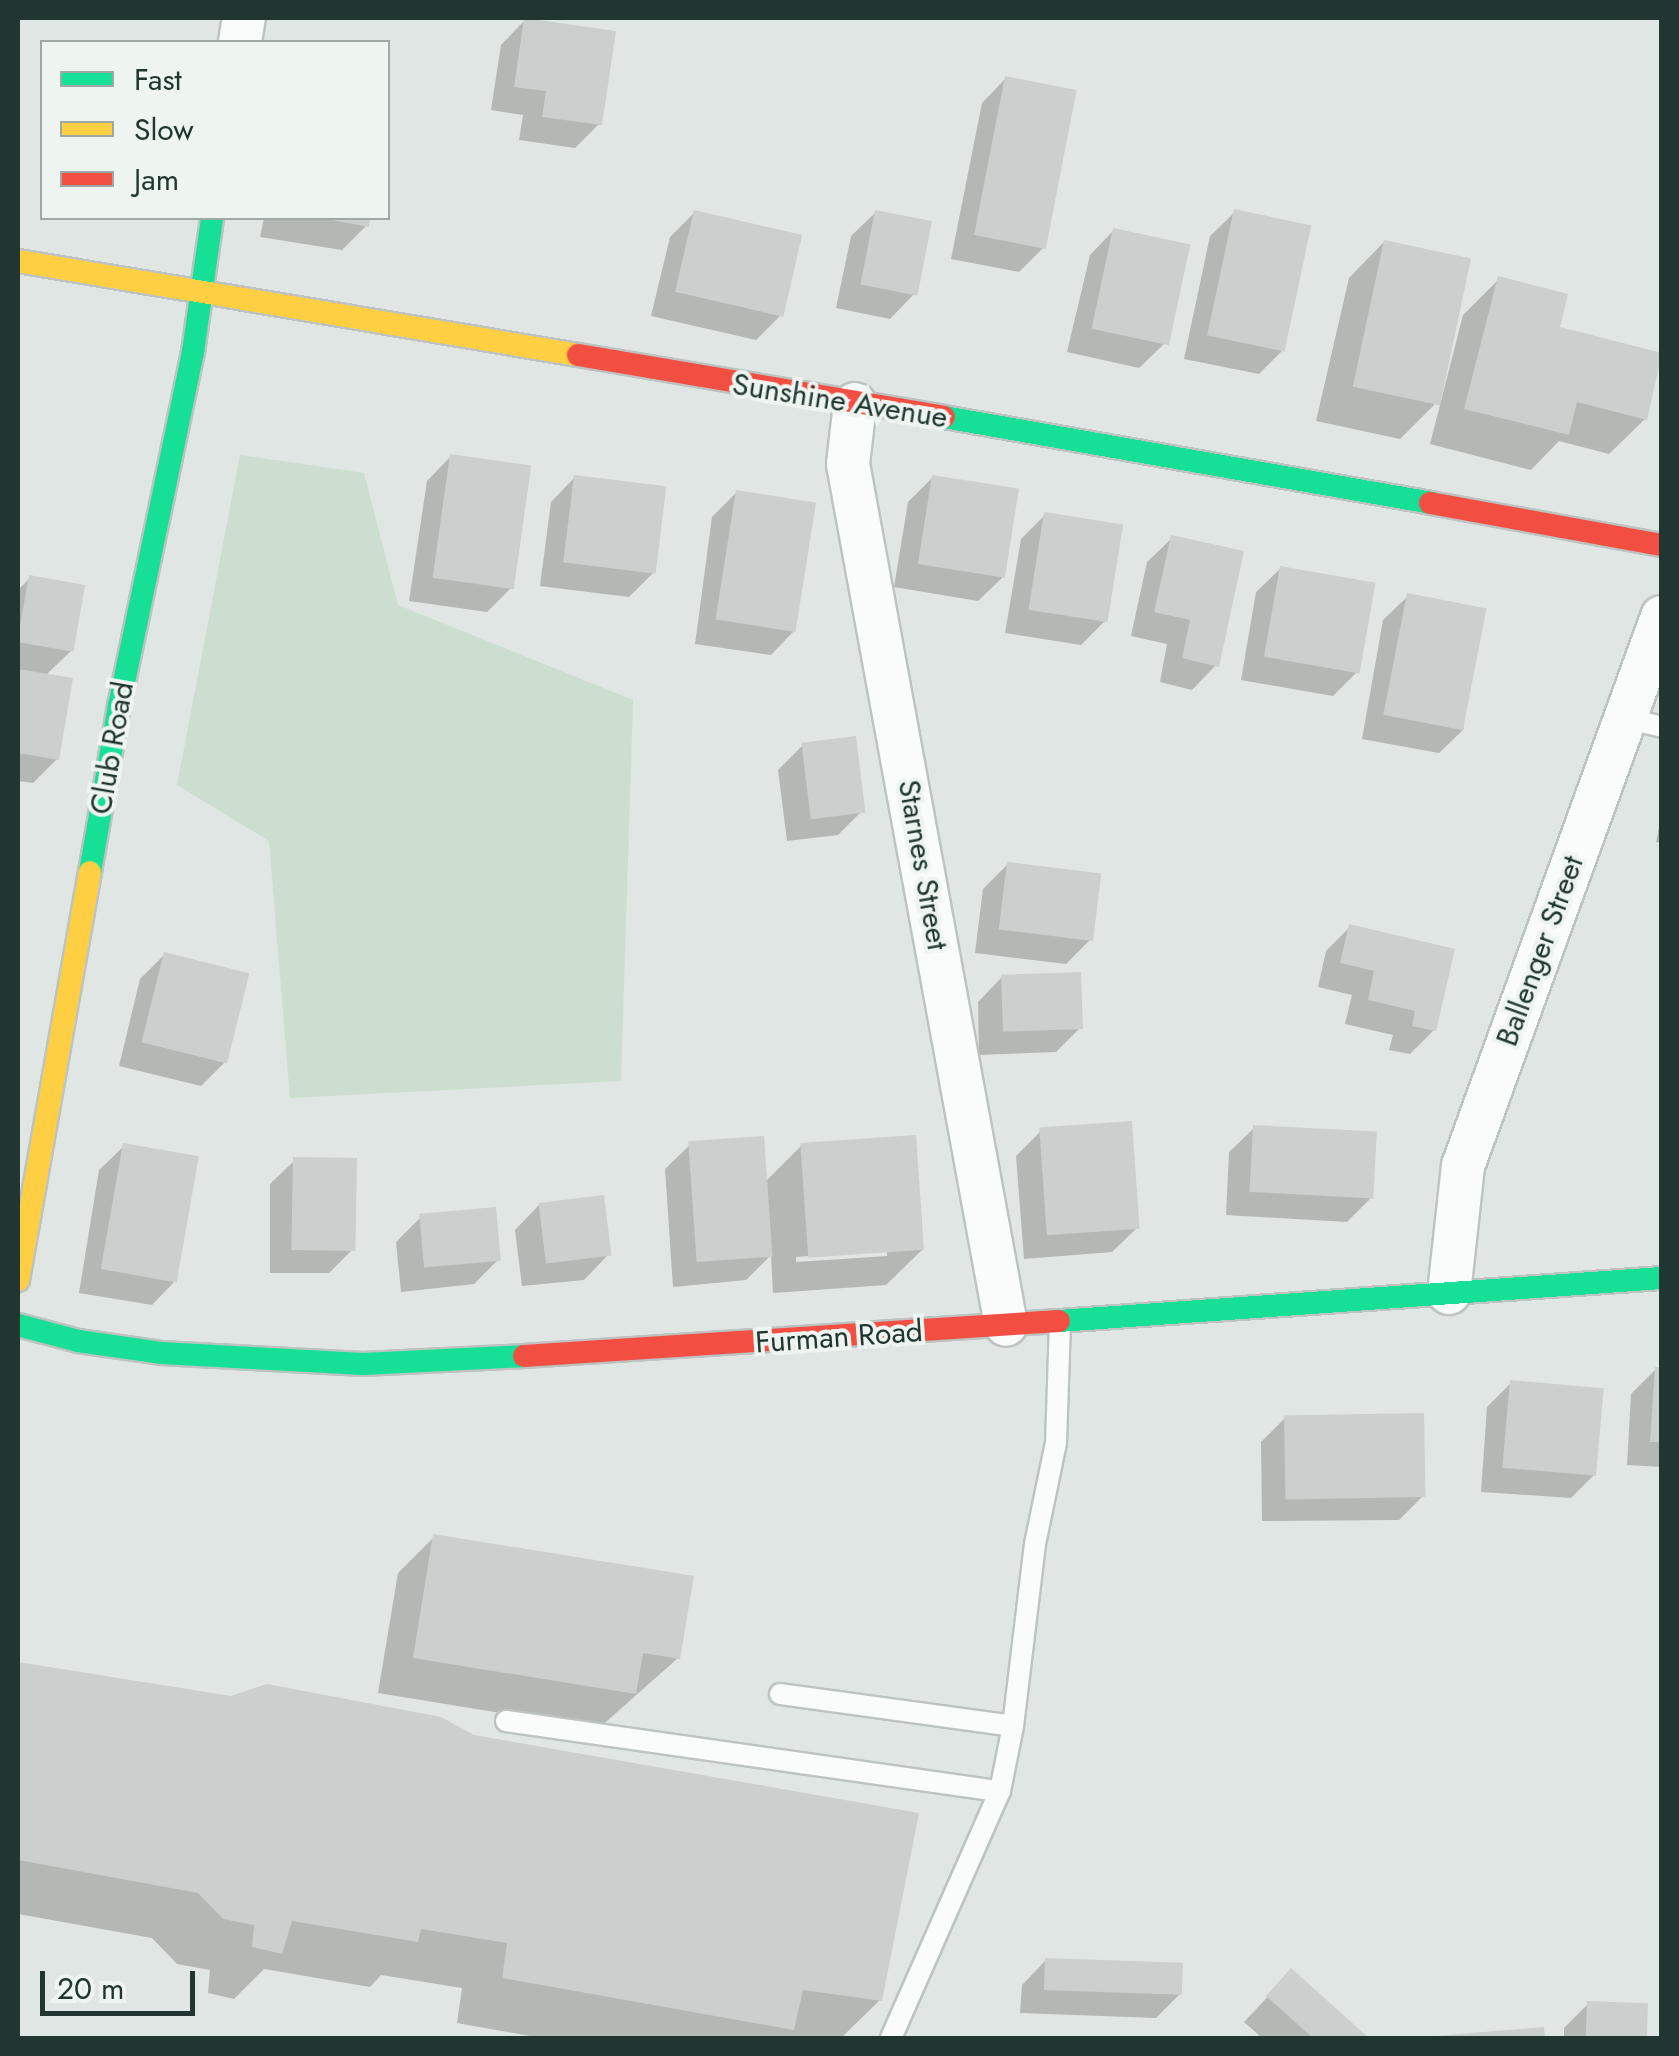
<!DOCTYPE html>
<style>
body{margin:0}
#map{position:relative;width:1679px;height:2056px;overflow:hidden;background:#e0e6e3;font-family:Jost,sans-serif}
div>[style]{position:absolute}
.green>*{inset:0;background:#cbded0}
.shadow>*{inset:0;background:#0003}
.building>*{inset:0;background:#cbcfcd;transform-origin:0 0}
.roads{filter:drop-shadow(2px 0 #bdc3c0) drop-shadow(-2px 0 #bdc3c0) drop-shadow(0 2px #bdc3c0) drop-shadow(0 -2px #bdc3c0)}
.lane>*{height:20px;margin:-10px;padding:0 10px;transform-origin:10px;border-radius:10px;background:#fafbfb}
.street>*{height:42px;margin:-21px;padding:0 21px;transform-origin:21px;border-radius:21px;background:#fafbfb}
.fast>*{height:22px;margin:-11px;padding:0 11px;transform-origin:11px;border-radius:11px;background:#16e098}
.slow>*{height:22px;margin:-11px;padding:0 11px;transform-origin:11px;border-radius:11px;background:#ffcf43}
.jam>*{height:22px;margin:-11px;padding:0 11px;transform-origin:11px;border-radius:11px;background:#f24e42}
span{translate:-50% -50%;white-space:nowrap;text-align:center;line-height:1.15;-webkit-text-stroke:8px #eef5f1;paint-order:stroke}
.street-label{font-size:30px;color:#213630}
.frame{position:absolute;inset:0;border:20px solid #213630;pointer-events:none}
.legend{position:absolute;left:40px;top:40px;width:350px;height:180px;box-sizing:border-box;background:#eef5f1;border:2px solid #9ca9a4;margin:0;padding:12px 18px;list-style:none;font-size:30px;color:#213630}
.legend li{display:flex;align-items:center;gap:20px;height:50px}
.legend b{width:50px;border:2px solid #9ca9a4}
.scale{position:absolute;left:40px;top:1971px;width:155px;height:45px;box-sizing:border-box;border:5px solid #213630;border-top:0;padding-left:12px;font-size:30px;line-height:35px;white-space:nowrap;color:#213630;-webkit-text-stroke:8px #eef5f1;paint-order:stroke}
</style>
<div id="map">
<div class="green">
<i style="clip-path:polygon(240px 455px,364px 473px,398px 605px,633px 700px,621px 1081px,290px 1098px,269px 841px,177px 785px)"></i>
</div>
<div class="shadow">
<i style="clip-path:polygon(525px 20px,599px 124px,575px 148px,519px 140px,523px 115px,491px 110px,501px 45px)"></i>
<i style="clip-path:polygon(1006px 78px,1043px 248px,1019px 272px,951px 259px,982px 103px)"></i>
<i style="clip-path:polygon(695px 212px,780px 316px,756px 340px,651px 316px,670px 237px)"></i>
<i style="clip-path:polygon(876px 212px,914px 294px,890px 319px,836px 308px,851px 236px)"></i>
<i style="clip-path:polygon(1235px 212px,1283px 350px,1259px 374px,1184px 359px,1210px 236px)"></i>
<i style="clip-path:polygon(264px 218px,368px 218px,366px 226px,342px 250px,260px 237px)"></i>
<i style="clip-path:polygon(1114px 230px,1164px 344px,1139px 368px,1067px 352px,1090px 255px)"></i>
<i style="clip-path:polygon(1384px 242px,1435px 404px,1400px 439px,1316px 421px,1349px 278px)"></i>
<i style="clip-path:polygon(1499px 279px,1557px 329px,1645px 419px,1609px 454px,1559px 441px,1531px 470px,1430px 444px,1463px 315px)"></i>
<i style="clip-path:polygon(451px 456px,511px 588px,487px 612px,409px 601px,427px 481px)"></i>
<i style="clip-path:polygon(575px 477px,653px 573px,629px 597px,540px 586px,551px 502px)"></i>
<i style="clip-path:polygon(932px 478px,1003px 577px,978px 601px,894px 587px,908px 502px)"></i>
<i style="clip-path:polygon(736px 493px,795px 630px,771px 655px,695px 644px,712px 517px)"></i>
<i style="clip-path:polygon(1045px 515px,1105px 621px,1081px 645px,1005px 633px,1021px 539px)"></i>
<i style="clip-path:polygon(1172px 538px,1216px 665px,1192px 690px,1160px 682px,1167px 644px,1131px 636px,1147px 562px)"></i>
<i style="clip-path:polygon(1281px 568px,1357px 672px,1333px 696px,1241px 680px,1256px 592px)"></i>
<i style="clip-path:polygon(30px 578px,71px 651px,45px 676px,57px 759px,33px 783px,18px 781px,18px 590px)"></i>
<i style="clip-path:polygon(1408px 596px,1464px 729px,1439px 753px,1362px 739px,1383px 620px)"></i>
<i style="clip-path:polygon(802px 746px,862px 811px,838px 835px,787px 841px,778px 770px)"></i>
<i style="clip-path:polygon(1662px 813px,1662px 843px,1656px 842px)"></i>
<i style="clip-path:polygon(1008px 864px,1090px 940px,1066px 964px,975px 953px,983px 889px)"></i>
<i style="clip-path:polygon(1350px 927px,1434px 1030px,1410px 1054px,1389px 1050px,1393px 1035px,1345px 1024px,1352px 995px,1318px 987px,1326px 951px)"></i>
<i style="clip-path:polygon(164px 955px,225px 1062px,201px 1086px,119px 1066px,140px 979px)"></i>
<i style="clip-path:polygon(1002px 977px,1080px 1028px,1056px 1052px,979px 1055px,978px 1002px)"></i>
<i style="clip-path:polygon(1254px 1128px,1371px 1198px,1347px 1222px,1226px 1215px,1229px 1152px)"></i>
<i style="clip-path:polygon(1040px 1132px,1137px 1228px,1112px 1252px,1024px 1259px,1016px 1156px)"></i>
<i style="clip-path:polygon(evenodd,690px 1145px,765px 1182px,801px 1146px,922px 1250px,886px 1285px,773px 1293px,771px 1255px,746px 1280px,673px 1287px,665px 1169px,690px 1145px,887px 1250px,887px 1256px,796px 1262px,796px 1257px,887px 1250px)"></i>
<i style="clip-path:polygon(124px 1146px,176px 1280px,152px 1305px,79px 1293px,99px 1170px)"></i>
<i style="clip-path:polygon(295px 1160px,353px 1249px,329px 1273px,270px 1273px,270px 1184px)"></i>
<i style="clip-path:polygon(539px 1205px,608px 1255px,584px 1280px,522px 1286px,515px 1230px)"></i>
<i style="clip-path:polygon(421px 1217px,498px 1260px,474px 1284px,401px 1292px,396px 1242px)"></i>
<i style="clip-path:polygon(1656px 1369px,1662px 1370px,1662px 1467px,1627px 1465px,1631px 1394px)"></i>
<i style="clip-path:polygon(1511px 1383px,1595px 1474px,1571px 1498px,1481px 1492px,1487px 1407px)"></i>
<i style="clip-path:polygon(1285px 1418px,1423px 1496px,1399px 1520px,1262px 1521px,1261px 1442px)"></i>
<i style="clip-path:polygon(434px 1537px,678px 1658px,598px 1729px,378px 1693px,398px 1573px)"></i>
<i style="clip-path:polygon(18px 1664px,231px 1699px,880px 2000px,841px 2038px,541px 2038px,457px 2023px,462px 1988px,381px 1975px,370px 1987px,264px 1969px,234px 1999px,208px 1993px,210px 1970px,177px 1964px,152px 1938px,18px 1914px)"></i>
<i style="clip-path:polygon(1046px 1960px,1180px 1994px,1156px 2018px,1020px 2013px,1022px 1985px)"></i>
<i style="clip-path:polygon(1291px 1972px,1365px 2038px,1262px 2038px,1244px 2022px)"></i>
<i style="clip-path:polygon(1588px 2004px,1645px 2005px,1644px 2038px,1564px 2038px,1564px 2028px)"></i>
<i style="clip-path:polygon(1542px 2030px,1543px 2038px,1432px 2038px)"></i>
</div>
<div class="building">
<i style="clip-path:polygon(524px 18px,616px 31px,602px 125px,542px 117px,546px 91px,514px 87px)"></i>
<i style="left:1005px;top:76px;width:73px;height:162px;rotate:11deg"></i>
<i style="left:1234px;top:209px;width:79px;height:129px;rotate:12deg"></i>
<i style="left:694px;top:210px;width:111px;height:84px;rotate:13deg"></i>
<i style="left:875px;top:210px;width:58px;height:76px;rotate:11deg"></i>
<i style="clip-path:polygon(321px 218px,370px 218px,369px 227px)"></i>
<i style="left:1113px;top:228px;width:79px;height:103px;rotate:12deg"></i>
<i style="left:1384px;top:240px;width:89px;height:150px;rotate:12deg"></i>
<i style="clip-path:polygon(1498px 276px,1568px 294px,1560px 327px,1662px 353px,1647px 420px,1577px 402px,1569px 435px,1464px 409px)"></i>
<i style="left:450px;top:454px;width:82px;height:125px;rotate:8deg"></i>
<i style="left:574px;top:475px;width:93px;height:88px;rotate:7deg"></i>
<i style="left:932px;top:475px;width:88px;height:90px;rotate:9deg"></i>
<i style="left:736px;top:490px;width:81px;height:131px;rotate:9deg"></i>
<i style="left:1044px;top:512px;width:80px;height:99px;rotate:9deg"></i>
<i style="clip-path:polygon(1171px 535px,1244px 551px,1219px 667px,1182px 658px,1190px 620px,1154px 612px)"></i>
<i style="left:1280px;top:566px;width:97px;height:92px;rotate:10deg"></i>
<i style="left:29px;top:575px;width:57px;height:68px;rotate:10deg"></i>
<i style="left:1407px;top:593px;width:81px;height:124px;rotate:11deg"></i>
<i style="clip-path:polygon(18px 669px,73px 678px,59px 760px,18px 753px)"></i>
<i style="left:856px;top:736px;width:77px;height:55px;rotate:83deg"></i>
<i style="left:1007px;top:862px;width:95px;height:68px;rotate:7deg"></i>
<i style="clip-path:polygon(1349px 924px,1455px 949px,1436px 1031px,1412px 1026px,1415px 1011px,1368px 1000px,1374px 971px,1340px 963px)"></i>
<i style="left:164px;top:952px;width:88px;height:93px;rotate:14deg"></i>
<i style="left:1081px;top:972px;width:57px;height:80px;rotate:88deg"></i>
<i style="left:1132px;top:1121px;width:108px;height:93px;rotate:86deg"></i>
<i style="left:1253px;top:1125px;width:124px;height:67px;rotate:3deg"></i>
<i style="left:916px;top:1135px;width:115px;height:116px;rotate:86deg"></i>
<i style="left:764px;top:1136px;width:121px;height:76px;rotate:86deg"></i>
<i style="left:123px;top:1143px;width:77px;height:128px;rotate:10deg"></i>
<i style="left:293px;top:1157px;width:64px;height:93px;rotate:1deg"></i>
<i style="left:604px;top:1195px;width:61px;height:66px;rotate:83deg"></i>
<i style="left:496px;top:1207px;width:54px;height:77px;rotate:85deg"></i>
<i style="clip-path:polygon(1655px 1367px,1662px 1367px,1662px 1442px,1650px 1442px)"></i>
<i style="left:1510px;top:1380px;width:94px;height:88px;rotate:5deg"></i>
<i style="left:1424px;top:1413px;width:84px;height:140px;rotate:89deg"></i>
<i style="clip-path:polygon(433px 1534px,694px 1576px,680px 1659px,643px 1653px,636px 1694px,413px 1658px)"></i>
<i style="clip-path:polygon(18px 1662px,231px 1696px,267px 1684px,441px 1717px,474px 1735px,919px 1813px,882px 2001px,803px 1990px,794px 2030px,502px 1978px,507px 1943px,421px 1929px,418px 1942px,292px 1921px,282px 1954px,252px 1947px,254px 1925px,223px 1919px,198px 1893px,18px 1860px)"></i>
<i style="left:1045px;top:1958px;width:138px;height:32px;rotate:2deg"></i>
<i style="clip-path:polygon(1291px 1968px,1369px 2038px,1313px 2038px,1266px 1996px)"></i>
<i style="left:1587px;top:2001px;width:61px;height:37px;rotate:2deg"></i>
<i style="clip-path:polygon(1544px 2027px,1545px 2038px,1436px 2038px,1436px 2036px)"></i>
</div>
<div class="roads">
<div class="lane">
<i style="left:1624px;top:718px;width:39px;rotate:13deg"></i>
<i style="left:780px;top:1694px;width:235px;rotate:7.8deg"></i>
<i style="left:1013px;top:1726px;width:183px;rotate:-83.1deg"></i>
<i style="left:1035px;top:1544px;width:103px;rotate:-78.3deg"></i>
<i style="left:1056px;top:1443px;width:120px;rotate:-88.1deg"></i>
<i style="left:506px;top:1721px;width:499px;rotate:8.1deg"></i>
<i style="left:1000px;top:1791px;width:66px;rotate:-78.7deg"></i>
<i style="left:891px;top:2038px;width:270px;rotate:-66.2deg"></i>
</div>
<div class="street">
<i style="left:240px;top:42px;width:24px;rotate:-81deg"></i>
<i style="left:855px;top:404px;width:60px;rotate:96.7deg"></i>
<i style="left:848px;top:464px;width:875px;rotate:79.6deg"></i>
<i style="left:1449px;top:1293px;width:128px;rotate:-83.7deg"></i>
<i style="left:1463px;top:1166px;width:584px;rotate:-70.08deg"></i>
</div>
<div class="fast">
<i style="left:944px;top:417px;width:494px;rotate:10deg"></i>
<i style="left:90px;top:872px;width:169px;rotate:-80.1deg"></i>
<i style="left:119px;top:706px;width:362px;rotate:-78.2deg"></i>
<i style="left:193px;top:352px;width:135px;rotate:-81.9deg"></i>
<i style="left:1059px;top:1321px;width:605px;rotate:-4.08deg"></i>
<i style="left:18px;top:1325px;width:62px;rotate:14.9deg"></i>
<i style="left:78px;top:1341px;width:84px;rotate:8.2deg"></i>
<i style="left:161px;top:1353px;width:202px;rotate:3.1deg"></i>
<i style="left:363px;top:1364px;width:161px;rotate:-2.8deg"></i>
</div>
<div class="slow">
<i style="left:18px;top:261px;width:568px;rotate:9.53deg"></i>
<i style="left:18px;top:1280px;width:414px;rotate:-80deg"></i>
</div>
<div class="jam">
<i style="left:578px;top:355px;width:371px;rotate:9.6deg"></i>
<i style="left:1430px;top:503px;width:236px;rotate:10.3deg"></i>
<i style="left:524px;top:1356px;width:536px;rotate:-3.74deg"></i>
</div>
</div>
<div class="street-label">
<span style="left:840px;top:401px;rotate:9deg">Sunshine Avenue</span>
<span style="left:112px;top:748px;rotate:-80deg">Club Road</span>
<span style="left:923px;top:865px;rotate:80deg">Starnes Street</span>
<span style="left:1540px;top:951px;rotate:-70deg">Ballenger Street</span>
<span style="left:839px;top:1337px;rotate:-4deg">Furman Road</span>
</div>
<div class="frame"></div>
<ul class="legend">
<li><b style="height:12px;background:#16e098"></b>Fast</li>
<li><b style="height:12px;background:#ffcf43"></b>Slow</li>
<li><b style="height:12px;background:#f24e42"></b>Jam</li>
</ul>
<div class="scale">20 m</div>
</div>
